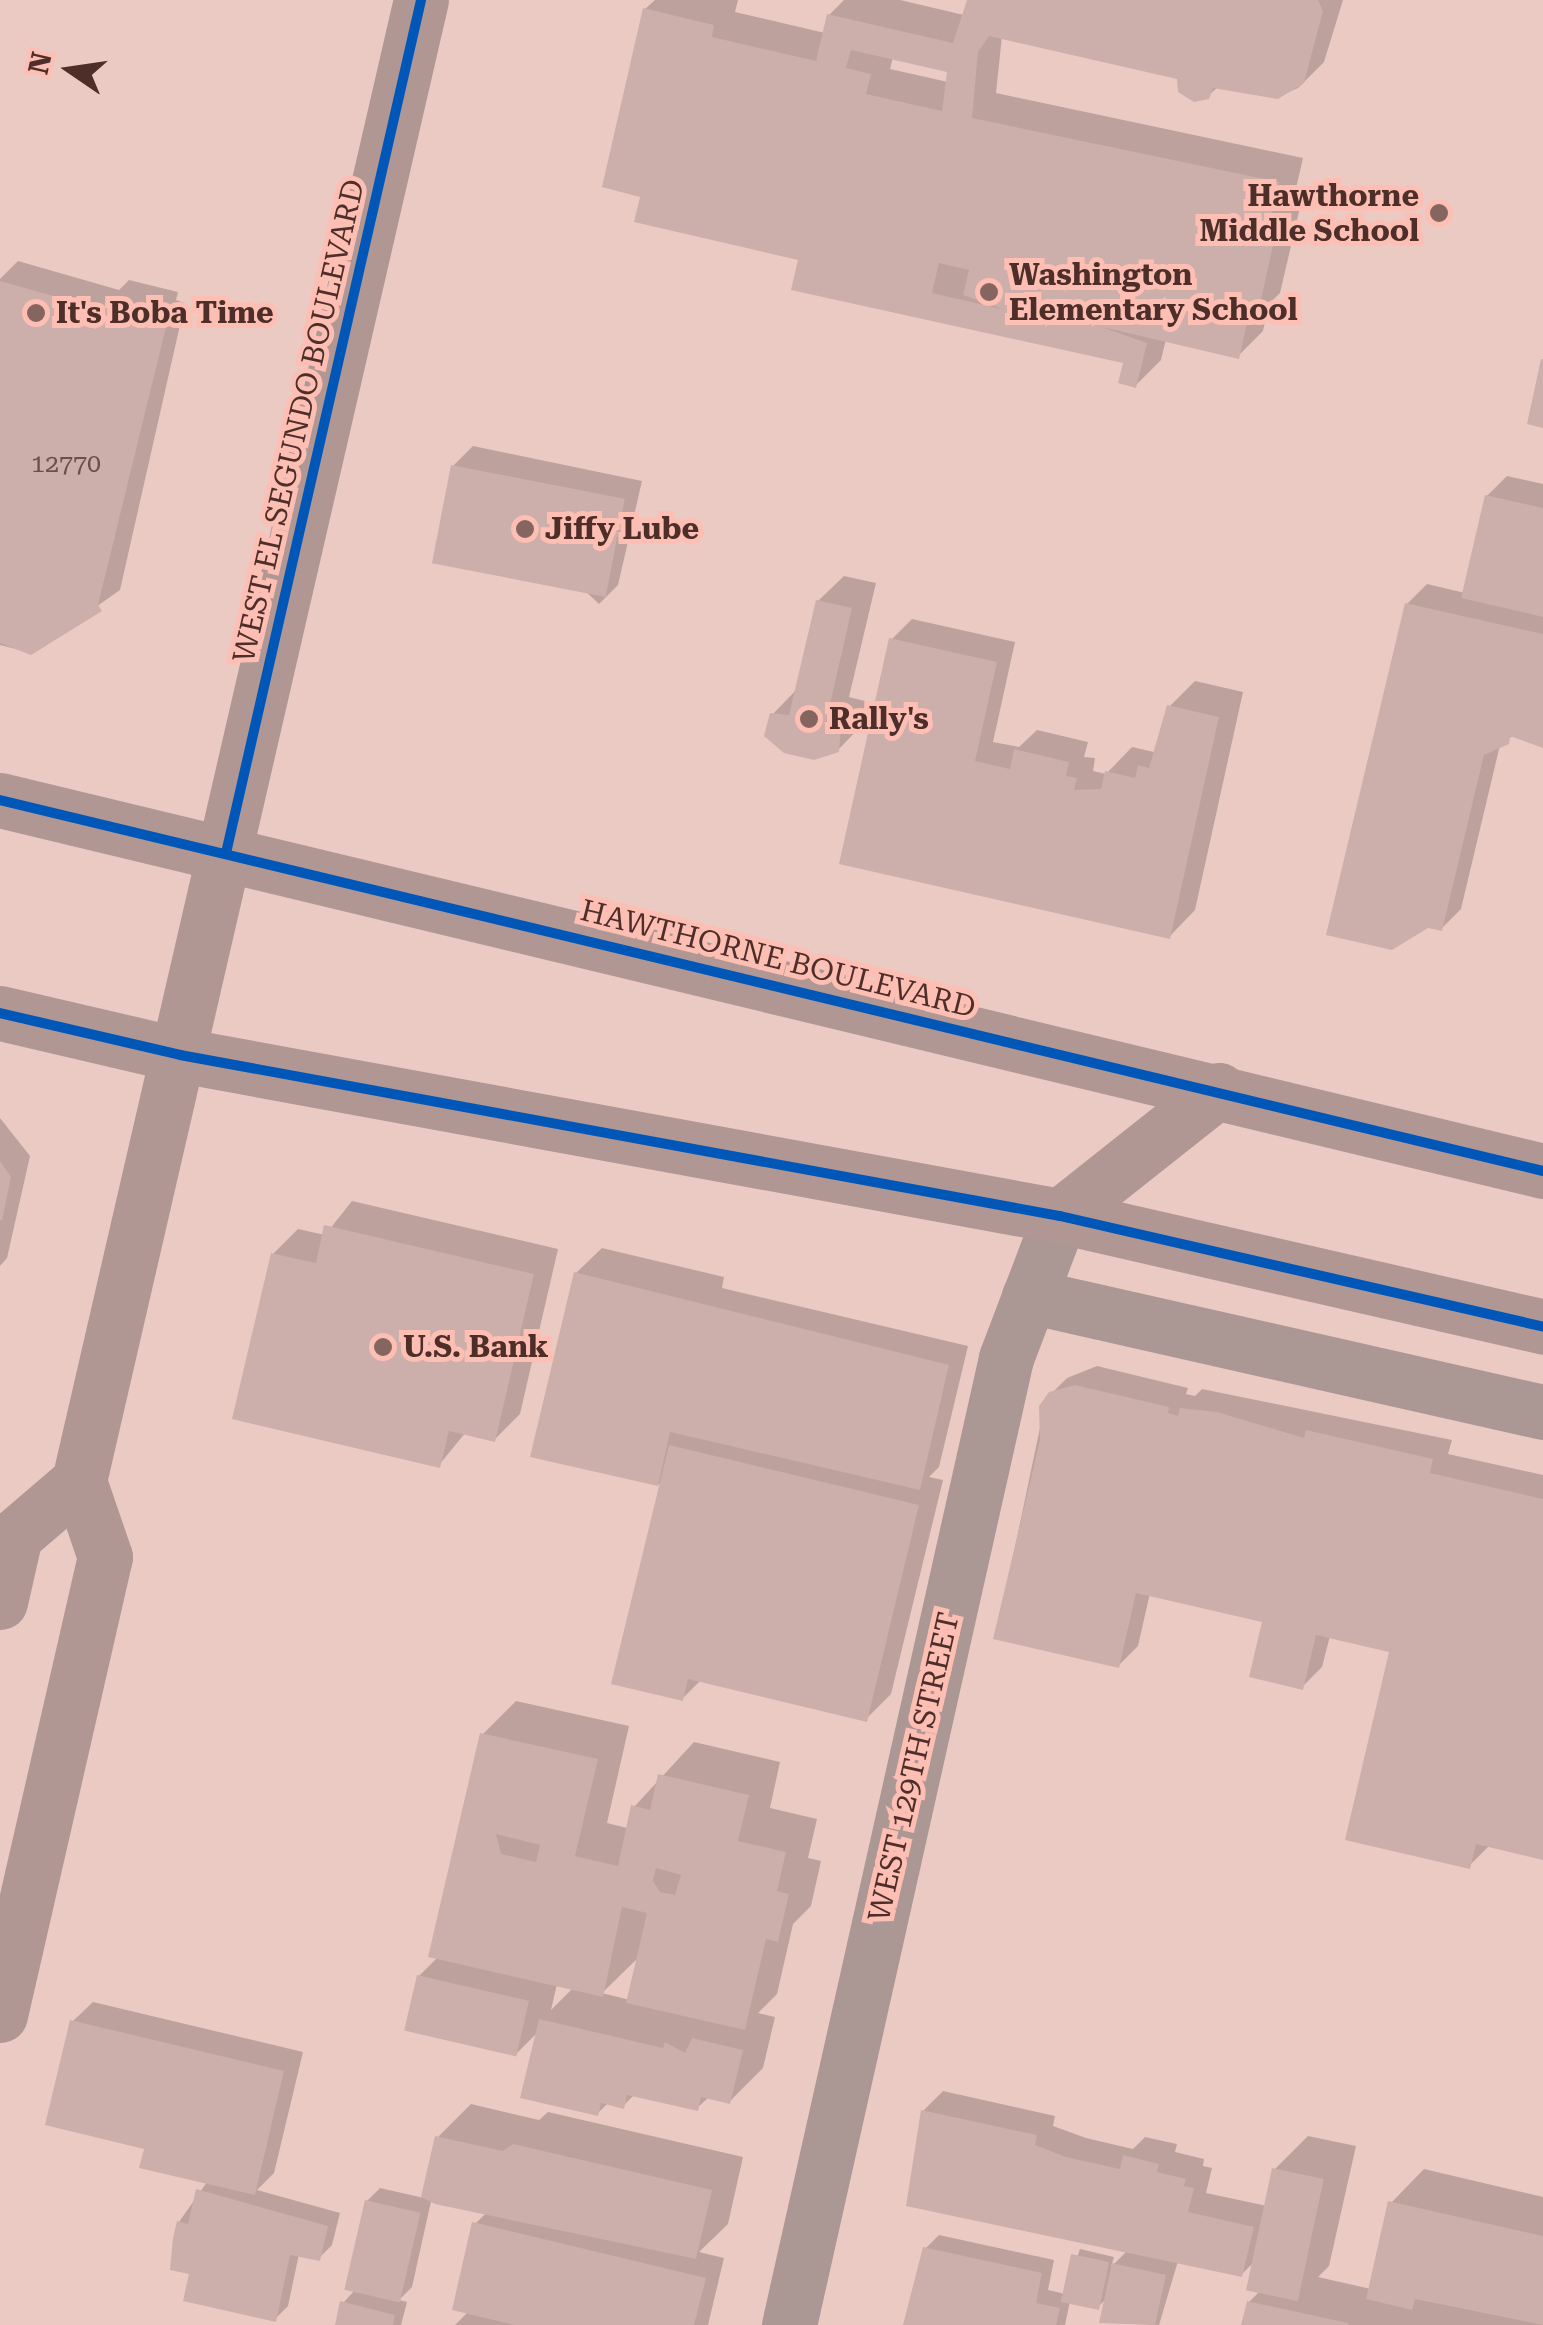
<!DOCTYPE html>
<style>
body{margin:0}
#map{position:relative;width:1543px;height:2325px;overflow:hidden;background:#eccac4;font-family:"Roboto Serif",serif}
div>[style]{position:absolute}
.shadow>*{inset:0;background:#0003}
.building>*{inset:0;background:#ccaeaa;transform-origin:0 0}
.minor>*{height:55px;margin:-27.5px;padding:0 27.5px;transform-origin:27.5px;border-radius:27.5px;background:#ab9793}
.major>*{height:55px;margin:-27.5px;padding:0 27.5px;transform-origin:27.5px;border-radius:27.5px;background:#b09794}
.cycleway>*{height:10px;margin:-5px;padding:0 5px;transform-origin:5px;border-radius:5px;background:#0057b8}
.dots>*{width:28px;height:28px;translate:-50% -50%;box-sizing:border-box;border:5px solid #fdbeb3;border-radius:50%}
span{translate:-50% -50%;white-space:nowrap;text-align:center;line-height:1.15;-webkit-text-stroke:10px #fdbeb3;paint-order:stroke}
.number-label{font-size:25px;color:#6d4e49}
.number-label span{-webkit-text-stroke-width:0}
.poi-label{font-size:30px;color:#4d2e29;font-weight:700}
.right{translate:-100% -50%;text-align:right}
.left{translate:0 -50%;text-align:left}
.street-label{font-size:30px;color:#4d2e29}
.north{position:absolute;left:20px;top:20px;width:100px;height:100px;-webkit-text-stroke:8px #fdbeb3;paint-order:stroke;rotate:283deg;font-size:28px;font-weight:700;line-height:40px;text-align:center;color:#4d2e29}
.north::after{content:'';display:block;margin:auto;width:35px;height:45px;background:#4d2e29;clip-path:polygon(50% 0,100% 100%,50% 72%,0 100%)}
</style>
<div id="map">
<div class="shadow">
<i style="clip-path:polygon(evenodd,655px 0,738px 0,735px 12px,825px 33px,829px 15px,844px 0,900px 0,964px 15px,968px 0,1343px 0,1324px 62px,1298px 88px,1278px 97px,1219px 86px,1207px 97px,1179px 77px,1002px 36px,996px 93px,1303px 158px,1294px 197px,1302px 199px,1280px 293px,1269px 304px,1263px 331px,1238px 356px,1166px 339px,1161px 360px,1136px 385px,1126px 362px,801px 258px,643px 195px,645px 9px,655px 0,893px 57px,950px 70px,948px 82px,890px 69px,893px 57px)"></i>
<i style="clip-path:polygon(18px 261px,119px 290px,129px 280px,178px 292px,176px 300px,185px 303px,120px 590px,31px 653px,0 645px,0 279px)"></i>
<i style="clip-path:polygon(473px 446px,642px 481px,618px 585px,599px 604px,453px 466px)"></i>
<i style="clip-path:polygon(1507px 476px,1543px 484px,1543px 741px,1514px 735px,1500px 745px,1461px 909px,1441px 929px,1407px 604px,1427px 584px,1465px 593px,1487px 496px)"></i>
<i style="clip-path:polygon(844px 576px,876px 583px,849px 697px,865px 701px,863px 724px,838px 750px,772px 715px,798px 688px,818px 601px)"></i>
<i style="clip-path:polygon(912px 619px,1015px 642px,993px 742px,1019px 747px,1037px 730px,1088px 742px,1084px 757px,1095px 758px,1093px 771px,1106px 774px,1132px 747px,1154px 752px,1169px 707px,1195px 681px,1243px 692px,1195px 910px,1170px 936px,842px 863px,892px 639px)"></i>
<i style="clip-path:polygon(0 1118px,30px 1156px,7px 1258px,0 1266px)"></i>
<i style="clip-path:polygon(352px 1201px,558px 1249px,520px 1414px,495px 1439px,466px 1432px,439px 1465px,273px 1254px,298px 1229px,325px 1235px)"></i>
<i style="clip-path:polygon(602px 1248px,724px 1277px,722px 1288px,968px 1346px,939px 1467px,929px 1477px,943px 1480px,891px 1694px,866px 1719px,701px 1680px,682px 1699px,662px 1485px,533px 1455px,576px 1273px)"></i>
<i style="clip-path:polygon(1097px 1366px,1188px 1388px,1186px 1394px,1195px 1396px,1202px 1389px,1452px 1440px,1448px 1454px,1543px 1475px,1543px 1857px,1490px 1845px,1469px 1866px,1392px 1650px,1330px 1636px,1322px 1667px,1302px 1687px,1265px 1620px,1150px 1593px,1138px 1646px,1118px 1666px,996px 1638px,1046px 1399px,1067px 1378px)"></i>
<i style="clip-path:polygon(evenodd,516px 1701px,629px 1726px,607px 1823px,627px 1828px,634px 1807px,694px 1742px,780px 1762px,770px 1808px,817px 1819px,808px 1858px,821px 1861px,811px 1906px,793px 1924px,777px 1994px,758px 2013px,775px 2017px,763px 2068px,730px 2101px,709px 2097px,697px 2108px,635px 2094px,623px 2106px,609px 2102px,597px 2114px,538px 2032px,516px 2054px,419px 1976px,438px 1957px,483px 1734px,516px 1701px,640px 1956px,630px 2000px,602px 1993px,640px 1956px,516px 1701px,557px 1984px,574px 1987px,551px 2010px,557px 1984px)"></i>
<i style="clip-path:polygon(93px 2002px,303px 2052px,274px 2173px,257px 2190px,340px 2213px,332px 2245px,319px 2258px,299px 2254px,288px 2306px,275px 2319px,192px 2273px,179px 2222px,207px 2182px,147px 2147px,73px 2021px)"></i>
<i style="clip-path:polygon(943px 2091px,1055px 2116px,1053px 2126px,1086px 2138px,1133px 2149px,1145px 2137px,1177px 2144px,1175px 2152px,1204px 2159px,1203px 2166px,1212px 2168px,1206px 2193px,1267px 2206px,1275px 2169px,1308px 2136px,1356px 2146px,1329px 2266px,1318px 2277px,1371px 2289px,1391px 2203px,1424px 2169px,1543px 2197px,1543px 2325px,1244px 2325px,1249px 2302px,1260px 2291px,1254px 2262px,1242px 2274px,1178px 2261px,1159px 2325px,1102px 2321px,1106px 2299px,1098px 2307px,1070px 2301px,1065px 2325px,906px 2325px,926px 2248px,939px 2235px,1054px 2260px,1048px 2290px,1065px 2294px,1080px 2249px,1114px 2257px,1111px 2267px,1128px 2250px,923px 2111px)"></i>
<i style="clip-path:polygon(471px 2104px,539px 2120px,548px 2112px,743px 2157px,728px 2224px,699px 2252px,724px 2258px,708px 2325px,455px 2325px,468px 2312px,475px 2224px,489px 2210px,432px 2197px,412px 2287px,399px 2300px,407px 2302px,401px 2325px,337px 2325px,343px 2303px,355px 2290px,367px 2201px,380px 2188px,424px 2198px,438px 2137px)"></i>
</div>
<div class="building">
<i style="clip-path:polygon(evenodd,967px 0,1318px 0,1323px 11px,1304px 83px,1278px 99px,1213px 88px,1209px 99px,1194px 102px,1178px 92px,1177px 79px,989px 36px,978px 52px,972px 118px,1279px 182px,1270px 222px,1278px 224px,1256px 321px,1248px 319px,1239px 359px,1102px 327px,1147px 343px,1136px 388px,1118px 383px,1123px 363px,791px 290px,798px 260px,634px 222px,640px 197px,602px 187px,643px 8px,714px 25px,712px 37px,816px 61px,827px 14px,953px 43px,967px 0,851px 50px,947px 72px,942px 111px,866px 94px,871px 74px,846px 68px,851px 50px,967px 0,939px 263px,969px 270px,963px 295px,1006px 310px,932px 293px,939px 263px)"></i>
<i style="clip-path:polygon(0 281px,103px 310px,107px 299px,160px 312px,158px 320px,167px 323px,98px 605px,102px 611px,31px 655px,0 643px)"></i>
<i style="clip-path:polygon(1541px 359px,1543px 359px,1543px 428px,1527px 424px)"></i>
<i style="left:451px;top:465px;width:177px;height:100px;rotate:11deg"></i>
<i style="clip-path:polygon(1485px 495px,1543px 508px,1543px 617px,1461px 598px)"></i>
<i style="clip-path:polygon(816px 600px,852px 608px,826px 722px,841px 726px,839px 752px,814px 760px,784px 753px,764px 736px,770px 713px,789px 715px)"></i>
<i style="clip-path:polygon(1405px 603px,1543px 634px,1543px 748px,1510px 736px,1509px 744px,1484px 755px,1442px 931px,1428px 928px,1392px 950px,1326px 935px)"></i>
<i style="clip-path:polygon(889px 638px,997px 662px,975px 761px,1010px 769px,1014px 749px,1069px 762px,1066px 776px,1077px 778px,1074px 790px,1101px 789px,1105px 771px,1135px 778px,1138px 765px,1149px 768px,1167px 705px,1219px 717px,1170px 939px,839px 864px)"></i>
<i style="clip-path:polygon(0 1161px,11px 1177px,2px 1221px,0 1220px)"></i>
<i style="clip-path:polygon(324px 1225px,534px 1274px,495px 1442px,449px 1431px,440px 1468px,232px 1419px,271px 1253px,316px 1263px)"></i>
<i style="clip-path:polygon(574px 1272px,949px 1365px,920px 1490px,670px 1432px,658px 1486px,530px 1457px)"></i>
<i style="clip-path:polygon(1075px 1385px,1169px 1407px,1168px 1413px,1178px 1416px,1180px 1408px,1217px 1412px,1304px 1438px,1306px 1430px,1433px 1459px,1430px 1473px,1543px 1499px,1543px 1860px,1476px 1844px,1470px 1869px,1345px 1840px,1389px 1652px,1316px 1635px,1303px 1690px,1249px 1677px,1262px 1622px,1136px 1593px,1119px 1668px,993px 1639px,1040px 1440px,1039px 1406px,1049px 1392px)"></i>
<i style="clip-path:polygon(669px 1445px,919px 1505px,867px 1722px,688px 1679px,683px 1701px,611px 1684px)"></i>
<i style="clip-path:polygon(evenodd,480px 1733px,598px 1759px,575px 1856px,618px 1866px,631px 1805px,650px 1810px,658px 1774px,749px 1795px,738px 1841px,786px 1852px,777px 1891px,789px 1894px,778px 1942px,766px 1939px,745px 2030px,626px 2003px,647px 1913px,622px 1907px,603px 1997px,428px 1957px,480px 1733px,496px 1834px,540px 1845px,536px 1862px,501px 1854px,496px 1834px,480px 1733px,656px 1868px,681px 1875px,675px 1895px,660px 1892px,653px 1881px,656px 1868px)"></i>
<i style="left:417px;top:1975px;width:115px;height:57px;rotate:13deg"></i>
<i style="clip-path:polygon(539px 2019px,663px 2048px,665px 2042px,685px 2053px,692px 2038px,743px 2050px,730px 2104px,701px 2097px,698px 2111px,627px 2095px,624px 2109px,601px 2103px,598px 2116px,520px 2098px)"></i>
<i style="clip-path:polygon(70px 2020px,284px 2071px,255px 2195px,139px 2168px,144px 2149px,45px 2125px)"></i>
<i style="clip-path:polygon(921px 2110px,1037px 2135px,1035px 2145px,1066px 2157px,1120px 2169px,1123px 2155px,1159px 2164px,1157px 2172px,1186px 2179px,1184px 2186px,1194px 2188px,1188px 2212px,1254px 2227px,1242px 2277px,906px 2206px)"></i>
<i style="clip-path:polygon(435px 2136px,503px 2151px,513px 2144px,712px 2190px,696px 2259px,435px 2204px,421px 2197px)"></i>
<i style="left:1272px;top:2168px;width:53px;height:125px;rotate:12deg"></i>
<i style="clip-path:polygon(196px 2189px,328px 2226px,320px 2261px,290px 2255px,276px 2322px,183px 2301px,189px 2274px,170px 2270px,173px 2238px,177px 2221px,188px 2224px)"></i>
<i style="left:365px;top:2200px;width:57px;height:92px;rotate:13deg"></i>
<i style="clip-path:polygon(1388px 2201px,1543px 2236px,1543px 2325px,1415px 2299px,1412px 2310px,1366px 2299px)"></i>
<i style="clip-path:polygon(472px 2222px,706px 2278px,694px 2325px,514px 2325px,452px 2310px)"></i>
<i style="clip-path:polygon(923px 2247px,1042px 2273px,1036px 2303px,1060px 2308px,1056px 2325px,903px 2325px)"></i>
<i style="left:1071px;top:2254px;width:39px;height:49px;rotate:12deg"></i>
<i style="clip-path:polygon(1112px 2263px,1166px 2275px,1155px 2325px,1099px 2323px)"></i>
<i style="clip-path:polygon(340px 2301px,395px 2315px,393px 2325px,335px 2325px)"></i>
<i style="clip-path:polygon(1247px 2301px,1348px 2323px,1348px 2325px,1241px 2325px)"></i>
</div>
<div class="minor">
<i style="left:1029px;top:1296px;width:527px;rotate:12.72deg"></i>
<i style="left:789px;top:2325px;width:991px;rotate:-77.35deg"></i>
<i style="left:1006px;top:1358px;width:152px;rotate:-69.2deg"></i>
</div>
<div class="major">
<i style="left:0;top:800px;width:1587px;rotate:13.52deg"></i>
<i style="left:0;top:1013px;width:185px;rotate:13.1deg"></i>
<i style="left:180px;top:1055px;width:895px;rotate:10.37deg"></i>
<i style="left:1060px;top:1216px;width:496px;rotate:12.9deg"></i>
<i style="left:1060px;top:1216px;width:203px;rotate:-38.4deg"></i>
<i style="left:0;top:1602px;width:68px;rotate:-77.2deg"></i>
<i style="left:15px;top:1536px;width:84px;rotate:-40.7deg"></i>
<i style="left:0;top:2015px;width:470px;rotate:-77.1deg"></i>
<i style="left:105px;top:1557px;width:80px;rotate:-108.9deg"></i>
<i style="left:79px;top:1481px;width:1520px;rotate:-77deg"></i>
</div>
<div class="cycleway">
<i style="left:0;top:800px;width:1587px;rotate:13.52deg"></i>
<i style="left:226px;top:853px;width:875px;rotate:-77.12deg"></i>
<i style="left:0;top:1013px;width:185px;rotate:13.1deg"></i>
<i style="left:180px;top:1055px;width:895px;rotate:10.37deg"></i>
<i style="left:1060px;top:1216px;width:496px;rotate:12.9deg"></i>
</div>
<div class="dots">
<i style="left:1439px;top:213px;background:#85655f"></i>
<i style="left:989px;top:292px;background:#85655f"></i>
<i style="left:36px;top:313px;background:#85655f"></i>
<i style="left:525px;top:529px;background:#85655f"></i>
<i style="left:809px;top:719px;background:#85655f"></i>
<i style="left:383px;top:1347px;background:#85655f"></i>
</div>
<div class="number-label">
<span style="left:66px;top:464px">12770</span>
</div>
<div class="poi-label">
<span class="right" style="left:1419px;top:213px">Hawthorne<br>Middle School</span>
<span class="left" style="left:1009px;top:292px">Washington<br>Elementary School</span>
<span class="left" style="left:56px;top:313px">It's Boba Time</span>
<span class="left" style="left:545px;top:529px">Jiffy Lube</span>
<span class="left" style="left:829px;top:719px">Rally's</span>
<span class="left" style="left:403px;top:1347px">U.S. Bank</span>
</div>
<div class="street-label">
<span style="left:299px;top:421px;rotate:-77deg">WEST EL SEGUNDO BOULEVARD</span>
<span style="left:778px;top:959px;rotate:14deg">HAWTHORNE BOULEVARD</span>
<span style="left:914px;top:1767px;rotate:-77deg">WEST 129TH STREET</span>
</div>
<div class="north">N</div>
</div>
